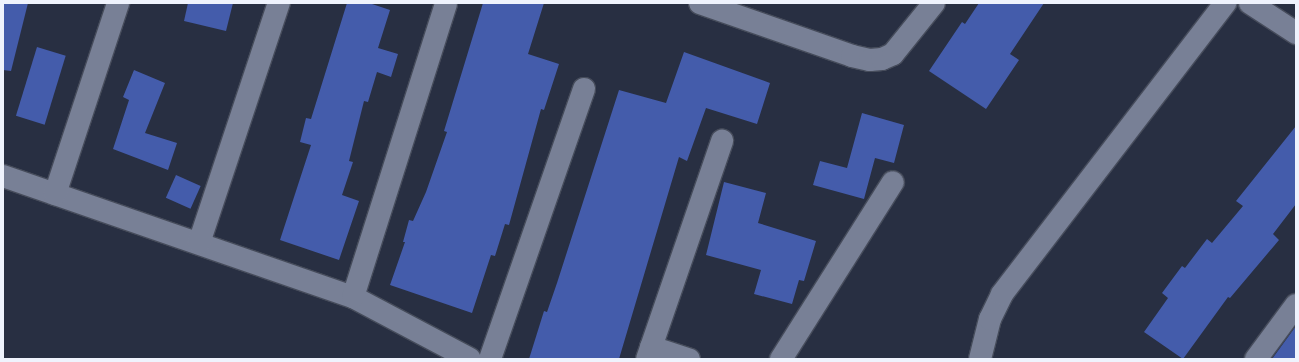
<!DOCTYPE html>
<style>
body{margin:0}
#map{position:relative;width:1299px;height:362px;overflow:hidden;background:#282f42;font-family:"Fira Sans Condensed",sans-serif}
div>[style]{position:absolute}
.building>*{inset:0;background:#445cab;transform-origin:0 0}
.roads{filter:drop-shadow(1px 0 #464c5b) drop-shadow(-1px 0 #464c5b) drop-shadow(0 1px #464c5b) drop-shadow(0 -1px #464c5b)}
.street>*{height:22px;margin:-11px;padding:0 11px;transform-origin:11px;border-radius:11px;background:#788096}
span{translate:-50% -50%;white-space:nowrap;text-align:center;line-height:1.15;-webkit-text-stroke:3.5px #1f2537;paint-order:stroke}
.frame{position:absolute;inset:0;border:4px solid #eff3fd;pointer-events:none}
</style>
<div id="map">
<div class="building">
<i style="clip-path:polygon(3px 3px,28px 3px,11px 71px,3px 70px)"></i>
<i style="clip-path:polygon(188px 3px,233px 3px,226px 31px,184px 21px)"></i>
<i style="clip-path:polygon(347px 3px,369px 3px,390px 10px,378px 48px,398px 54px,391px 77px,377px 72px,368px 102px,364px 101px,349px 161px,353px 162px,342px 195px,359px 201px,339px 260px,280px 240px,311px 145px,300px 142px,306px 118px,311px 119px)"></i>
<i style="clip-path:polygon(483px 3px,544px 3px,528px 54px,559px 64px,544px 110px,541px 109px,509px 225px,505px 224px,495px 256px,491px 255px,472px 313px,390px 285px,405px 242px,403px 242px,409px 220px,413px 221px,426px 192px,447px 132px,444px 131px)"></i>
<i style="clip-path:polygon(979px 3px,1044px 3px,1010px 54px,1019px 60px,986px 109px,929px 71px,962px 22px,965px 24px)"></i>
<i style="left:37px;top:47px;width:30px;height:72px;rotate:17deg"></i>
<i style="clip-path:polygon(684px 52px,770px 83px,757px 124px,706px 108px,687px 161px,679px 157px,619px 359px,529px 359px,544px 311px,547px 312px,557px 283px,619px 90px,666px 103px)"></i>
<i style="clip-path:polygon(134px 70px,165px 83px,145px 133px,177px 143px,168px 170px,113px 149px,129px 100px,123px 97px)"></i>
<i style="clip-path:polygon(862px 113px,904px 125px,894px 163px,875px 158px,864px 199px,813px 185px,820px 161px,847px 168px)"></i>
<i style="clip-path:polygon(1296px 126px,1296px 204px,1273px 234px,1279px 240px,1230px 298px,1228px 297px,1183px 359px,1144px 332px,1168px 298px,1162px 293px,1182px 266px,1185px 268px,1207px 239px,1212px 243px,1243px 206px,1236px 201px)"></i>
<i style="left:176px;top:175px;width:27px;height:25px;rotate:24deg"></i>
<i style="clip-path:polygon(724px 182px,766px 193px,758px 223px,816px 241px,804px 281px,799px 280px,792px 304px,754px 294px,761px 270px,706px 255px)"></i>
<i style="clip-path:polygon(1296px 326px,1296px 359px,1272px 359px)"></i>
</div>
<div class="roads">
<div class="street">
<i style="left:700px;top:3px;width:161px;rotate:19.2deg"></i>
<i style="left:852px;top:56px;width:18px;rotate:13deg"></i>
<i style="left:870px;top:60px;width:12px;rotate:-5deg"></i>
<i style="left:882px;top:59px;width:12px;rotate:-24deg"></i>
<i style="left:893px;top:54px;width:65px;rotate:-51.2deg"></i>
<i style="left:1250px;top:3px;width:55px;rotate:33.1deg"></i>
<i style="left:3px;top:176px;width:370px;rotate:19.1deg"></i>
<i style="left:353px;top:297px;width:132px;rotate:27.9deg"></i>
<i style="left:55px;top:194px;width:201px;rotate:-71.7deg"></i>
<i style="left:199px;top:243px;width:253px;rotate:-71.6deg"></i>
<i style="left:353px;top:297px;width:308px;rotate:-72.4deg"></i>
<i style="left:651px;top:347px;width:40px;rotate:18deg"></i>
<i style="left:490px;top:359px;width:286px;rotate:-70.8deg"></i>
<i style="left:647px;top:359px;width:231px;rotate:-71deg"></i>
<i style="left:781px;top:359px;width:209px;rotate:-57.7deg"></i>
<i style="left:980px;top:359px;width:41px;rotate:-76deg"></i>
<i style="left:990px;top:319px;width:28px;rotate:-64deg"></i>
<i style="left:1002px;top:294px;width:367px;rotate:-52.5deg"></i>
<i style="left:1256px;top:359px;width:67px;rotate:-53.5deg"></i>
</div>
</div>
<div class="frame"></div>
</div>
